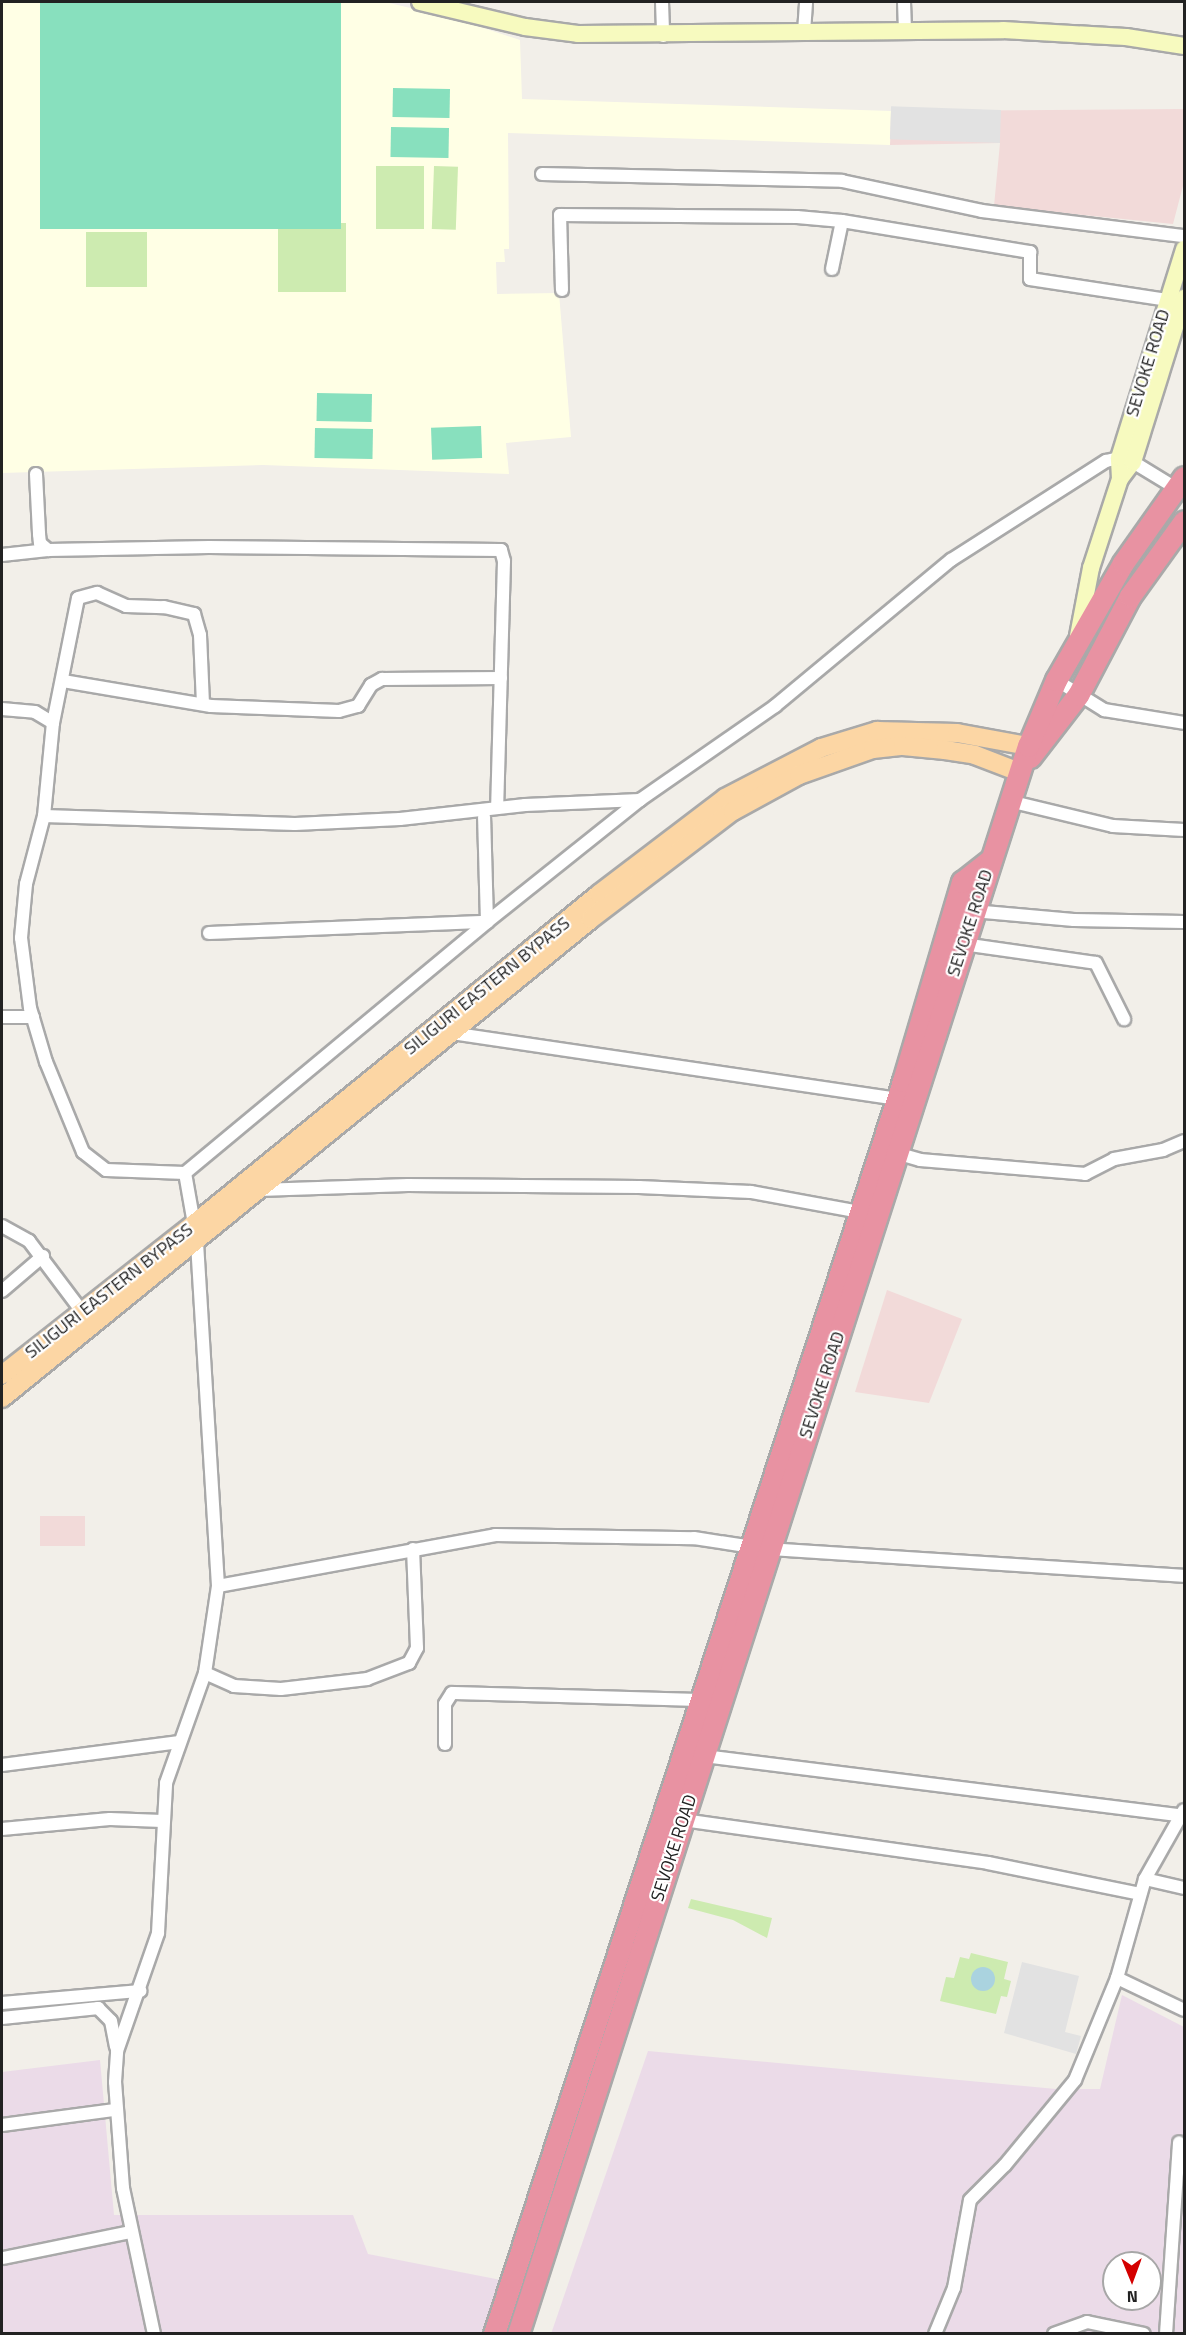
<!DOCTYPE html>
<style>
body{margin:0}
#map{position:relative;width:1186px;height:2335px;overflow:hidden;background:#f2efe9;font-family:"Titillium Web",sans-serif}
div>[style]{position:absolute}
.commercial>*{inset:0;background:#f2dad9;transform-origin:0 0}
.industrial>*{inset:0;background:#ebdbe8}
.education>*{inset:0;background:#ffffe5}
.grass>*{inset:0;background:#cdebb0;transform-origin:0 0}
.pitch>*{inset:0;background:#88e0be;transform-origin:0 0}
.parking>*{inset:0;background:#e2e2e2;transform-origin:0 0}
.water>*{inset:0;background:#aad3df}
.round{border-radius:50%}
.roads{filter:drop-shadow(2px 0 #a9a9a9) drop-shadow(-2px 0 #a9a9a9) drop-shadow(0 2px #a9a9a9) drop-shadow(0 -2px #a9a9a9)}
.street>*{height:12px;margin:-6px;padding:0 6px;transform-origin:6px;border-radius:6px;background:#fff}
.secondary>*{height:16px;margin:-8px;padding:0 8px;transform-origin:8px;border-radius:8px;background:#f7fabf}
.primary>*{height:18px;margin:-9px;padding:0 9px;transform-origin:9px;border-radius:9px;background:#fcd6a4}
.highway>*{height:21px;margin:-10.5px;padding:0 10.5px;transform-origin:10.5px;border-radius:10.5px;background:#e892a2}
span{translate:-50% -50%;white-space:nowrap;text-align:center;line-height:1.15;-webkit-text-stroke:4.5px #fff;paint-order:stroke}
.street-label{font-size:18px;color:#222}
.frame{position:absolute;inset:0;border:3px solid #222;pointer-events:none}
.north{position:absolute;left:1102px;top:2251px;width:60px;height:60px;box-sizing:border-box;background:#fff;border:2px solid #a7a7a7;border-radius:50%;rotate:179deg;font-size:16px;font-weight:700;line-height:24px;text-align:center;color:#222}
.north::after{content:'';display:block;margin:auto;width:21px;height:27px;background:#d40000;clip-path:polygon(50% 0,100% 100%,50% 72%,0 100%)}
</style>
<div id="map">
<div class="commercial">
<i style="clip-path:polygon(1184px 109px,1184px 182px,1173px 224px,994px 206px,1000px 143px,890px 145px,891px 111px)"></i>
<i style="clip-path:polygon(887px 1290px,962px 1319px,929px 1403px,855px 1392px)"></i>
<i style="left:85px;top:1516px;width:30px;height:45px;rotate:90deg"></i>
</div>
<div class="industrial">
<i style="clip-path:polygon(evenodd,1122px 1995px,1184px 2027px,1184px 2333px,551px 2334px,648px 2051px,1056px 2089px,1100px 2089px,1122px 1995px,1114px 2263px,1150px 2263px,1150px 2299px,1114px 2299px,1114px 2263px)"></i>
<i style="clip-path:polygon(100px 2060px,114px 2215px,353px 2215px,368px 2254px,501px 2280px,484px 2333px,2px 2333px,2px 2072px)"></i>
</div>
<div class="education">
<i style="clip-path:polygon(2px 2px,385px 2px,453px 18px,520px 40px,522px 99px,891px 111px,890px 145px,508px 133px,509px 249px,504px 249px,505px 262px,496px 262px,497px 294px,559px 293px,571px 437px,506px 443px,509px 474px,263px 465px,2px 473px)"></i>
</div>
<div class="grass">
<i style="left:376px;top:166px;width:48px;height:63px"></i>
<i style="left:434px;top:166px;width:24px;height:63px;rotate:2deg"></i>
<i style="left:278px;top:223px;width:68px;height:69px"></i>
<i style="left:86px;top:232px;width:61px;height:55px"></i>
<i style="clip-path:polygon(691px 1899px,772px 1918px,767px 1938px,733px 1920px,688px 1908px)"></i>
<i style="clip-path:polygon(971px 1953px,1008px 1962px,1004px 1979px,1011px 1981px,1007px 1997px,1001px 1996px,996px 2014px,940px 2001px,946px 1977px,954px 1978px,960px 1957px,969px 1959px)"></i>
</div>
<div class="pitch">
<i style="left:40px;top:2px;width:301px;height:227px"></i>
<i style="left:393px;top:88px;width:57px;height:29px;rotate:1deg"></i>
<i style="left:391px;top:127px;width:58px;height:30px;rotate:1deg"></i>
<i style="left:317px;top:393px;width:55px;height:28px;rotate:1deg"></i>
<i style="left:481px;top:426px;width:32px;height:50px;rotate:88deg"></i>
<i style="left:315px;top:428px;width:58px;height:30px;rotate:1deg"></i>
</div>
<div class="parking">
<i style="left:1001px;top:110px;width:33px;height:110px;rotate:92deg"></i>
<i style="clip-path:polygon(1022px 1962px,1079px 1976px,1065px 2032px,1081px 2036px,1076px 2054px,1004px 2033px)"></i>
</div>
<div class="water">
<i class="round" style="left:971px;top:1967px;width:24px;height:24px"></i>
</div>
<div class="roads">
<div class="street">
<i style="left:662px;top:2px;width:34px;rotate:88deg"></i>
<i style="left:904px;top:2px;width:30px;rotate:88deg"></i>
<i style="left:804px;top:32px;width:30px;rotate:-86deg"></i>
<i style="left:542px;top:174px;width:300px;rotate:1.3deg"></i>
<i style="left:842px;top:181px;width:143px;rotate:12.1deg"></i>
<i style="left:982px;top:211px;width:204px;rotate:7.1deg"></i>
<i style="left:832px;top:269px;width:49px;rotate:-78.2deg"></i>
<i style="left:562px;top:290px;width:75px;rotate:-91.5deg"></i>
<i style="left:560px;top:215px;width:237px;rotate:0.5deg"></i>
<i style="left:797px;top:217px;width:45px;rotate:5.1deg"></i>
<i style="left:842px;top:221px;width:191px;rotate:9.4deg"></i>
<i style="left:1030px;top:252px;width:27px;rotate:90deg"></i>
<i style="left:1030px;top:279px;width:140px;rotate:8.7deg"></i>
<i style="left:36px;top:474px;width:60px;rotate:87.1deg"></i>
<i style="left:39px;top:534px;width:9px;rotate:84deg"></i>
<i style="left:40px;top:543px;width:11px;rotate:41deg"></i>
<i style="left:48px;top:550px;width:161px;rotate:-1.1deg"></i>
<i style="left:209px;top:547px;width:292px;rotate:0.6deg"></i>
<i style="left:501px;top:550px;width:11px;rotate:75deg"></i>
<i style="left:504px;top:561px;width:247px;rotate:91.6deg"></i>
<i style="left:2px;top:555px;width:46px;rotate:-6.2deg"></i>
<i style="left:1056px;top:680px;width:57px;rotate:32deg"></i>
<i style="left:1104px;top:710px;width:81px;rotate:9.2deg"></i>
<i style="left:63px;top:681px;width:150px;rotate:9.6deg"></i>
<i style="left:211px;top:706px;width:128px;rotate:2.2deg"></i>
<i style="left:339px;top:711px;width:20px;rotate:-15deg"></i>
<i style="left:358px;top:706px;width:25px;rotate:-58deg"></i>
<i style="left:371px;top:685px;width:13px;rotate:-29deg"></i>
<i style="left:382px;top:679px;width:119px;rotate:-0.5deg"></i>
<i style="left:2px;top:709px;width:33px;rotate:5deg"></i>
<i style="left:35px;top:712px;width:21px;rotate:31deg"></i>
<i style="left:1009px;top:801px;width:107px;rotate:13.5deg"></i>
<i style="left:1113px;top:826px;width:71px;rotate:3.2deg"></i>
<i style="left:44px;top:816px;width:251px;rotate:1.8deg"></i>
<i style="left:295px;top:824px;width:105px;rotate:-2.7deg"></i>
<i style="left:400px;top:819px;width:126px;rotate:-6.4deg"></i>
<i style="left:525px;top:805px;width:115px;rotate:-2.5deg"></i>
<i style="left:973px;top:911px;width:101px;rotate:5.1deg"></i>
<i style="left:1074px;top:920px;width:110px;rotate:1deg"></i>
<i style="left:209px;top:933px;width:278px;rotate:-2.3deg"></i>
<i style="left:487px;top:922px;width:105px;rotate:-91.6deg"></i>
<i style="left:963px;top:944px;width:134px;rotate:8.1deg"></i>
<i style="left:1096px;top:963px;width:63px;rotate:63.4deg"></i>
<i style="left:2px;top:1017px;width:31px"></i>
<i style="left:451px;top:1033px;width:451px;rotate:8.4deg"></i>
<i style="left:896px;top:1153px;width:25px;rotate:16deg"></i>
<i style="left:920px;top:1160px;width:166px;rotate:4.8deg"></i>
<i style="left:1085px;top:1174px;width:33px;rotate:-27deg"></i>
<i style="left:1114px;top:1159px;width:50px;rotate:-10.4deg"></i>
<i style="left:1163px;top:1150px;width:23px;rotate:-23deg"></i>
<i style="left:185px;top:1173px;width:79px;rotate:-177.8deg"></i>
<i style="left:106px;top:1170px;width:29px;rotate:-142deg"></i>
<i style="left:83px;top:1152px;width:97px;rotate:-112.3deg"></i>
<i style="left:46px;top:1062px;width:56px;rotate:-106.5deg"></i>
<i style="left:30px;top:1008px;width:71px;rotate:-97.3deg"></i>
<i style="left:21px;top:938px;width:54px;rotate:-84.7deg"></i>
<i style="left:26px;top:884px;width:70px;rotate:-75.2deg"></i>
<i style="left:44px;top:816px;width:93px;rotate:-84.5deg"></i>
<i style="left:53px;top:723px;width:127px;rotate:-78.7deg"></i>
<i style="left:78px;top:598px;width:20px;rotate:-15deg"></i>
<i style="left:97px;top:593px;width:32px;rotate:24deg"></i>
<i style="left:126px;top:606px;width:38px;rotate:2deg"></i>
<i style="left:164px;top:607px;width:31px;rotate:13deg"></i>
<i style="left:194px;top:614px;width:22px;rotate:74deg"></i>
<i style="left:200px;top:635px;width:69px;rotate:87.5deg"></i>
<i style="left:259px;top:1190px;width:149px;rotate:-1.9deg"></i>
<i style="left:408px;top:1185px;width:231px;rotate:0.5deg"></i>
<i style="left:639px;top:1187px;width:112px;rotate:2.6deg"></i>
<i style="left:751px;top:1192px;width:111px;rotate:10.4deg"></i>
<i style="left:2px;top:1226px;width:31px;rotate:29deg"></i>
<i style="left:29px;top:1241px;width:90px;rotate:53.1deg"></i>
<i style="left:2px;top:1291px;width:54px;rotate:-40.5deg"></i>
<i style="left:769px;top:1549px;width:416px;rotate:3.7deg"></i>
<i style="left:218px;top:1586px;width:282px;rotate:-10.4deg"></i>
<i style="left:495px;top:1535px;width:199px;rotate:0.9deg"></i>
<i style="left:694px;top:1538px;width:59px;rotate:8.8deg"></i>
<i style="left:205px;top:1673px;width:32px;rotate:24deg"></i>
<i style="left:234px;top:1686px;width:47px;rotate:3.7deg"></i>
<i style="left:281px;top:1689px;width:87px;rotate:-6.6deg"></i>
<i style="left:367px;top:1679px;width:45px;rotate:-20.9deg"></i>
<i style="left:409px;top:1663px;width:17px;rotate:-62deg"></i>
<i style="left:417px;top:1648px;width:99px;rotate:-92.3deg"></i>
<i style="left:445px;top:1744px;width:40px;rotate:-90deg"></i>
<i style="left:445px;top:1704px;width:13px;rotate:-58deg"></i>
<i style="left:452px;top:1693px;width:250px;rotate:1.6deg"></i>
<i style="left:704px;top:1756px;width:481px;rotate:7.1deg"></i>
<i style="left:2px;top:1765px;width:177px;rotate:-7.4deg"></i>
<i style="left:683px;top:1820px;width:308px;rotate:8deg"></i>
<i style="left:988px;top:1863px;width:155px;rotate:11.5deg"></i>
<i style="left:2px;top:1829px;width:108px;rotate:-5.3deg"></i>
<i style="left:110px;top:1819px;width:52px;rotate:2.2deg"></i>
<i style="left:1145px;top:1879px;width:40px;rotate:13deg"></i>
<i style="left:1117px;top:1978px;width:74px;rotate:25.5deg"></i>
<i style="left:2px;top:2003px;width:139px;rotate:-5deg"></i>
<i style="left:2px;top:2018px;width:97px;rotate:-5.9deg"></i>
<i style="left:98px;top:2008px;width:18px;rotate:45deg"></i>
<i style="left:111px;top:2021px;width:26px;rotate:79deg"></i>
<i style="left:2px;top:2125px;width:114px;rotate:-7.6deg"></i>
<i style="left:3px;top:2258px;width:131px;rotate:-11.5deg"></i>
<i style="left:154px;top:2334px;width:149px;rotate:-102deg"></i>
<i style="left:123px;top:2188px;width:106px;rotate:-94.3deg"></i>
<i style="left:115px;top:2082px;width:31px;rotate:-86deg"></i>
<i style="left:117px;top:2051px;width:125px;rotate:-70.8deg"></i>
<i style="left:158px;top:1933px;width:150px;rotate:-86.9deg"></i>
<i style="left:166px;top:1783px;width:117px;rotate:-70.5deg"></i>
<i style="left:205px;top:1673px;width:88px;rotate:-81.5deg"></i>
<i style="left:218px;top:1586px;width:346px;rotate:-93.5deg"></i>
<i style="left:197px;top:1241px;width:69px;rotate:-100deg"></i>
<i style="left:185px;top:1173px;width:393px;rotate:-39.7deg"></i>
<i style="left:487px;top:922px;width:196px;rotate:-38.6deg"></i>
<i style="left:640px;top:800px;width:165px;rotate:-34.8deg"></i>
<i style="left:775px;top:706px;width:229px;rotate:-39.7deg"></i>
<i style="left:951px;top:560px;width:184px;rotate:-32.6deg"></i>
<i style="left:1106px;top:461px;width:13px;rotate:-13deg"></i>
<i style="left:1119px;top:458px;width:15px;rotate:16deg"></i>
<i style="left:1133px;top:462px;width:54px;rotate:31.3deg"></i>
<i style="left:935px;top:2334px;width:50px;rotate:-67.6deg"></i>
<i style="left:954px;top:2288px;width:89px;rotate:-79.7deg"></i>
<i style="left:970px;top:2200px;width:49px;rotate:-45deg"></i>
<i style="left:1005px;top:2165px;width:110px;rotate:-50.5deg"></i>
<i style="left:1075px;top:2080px;width:110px;rotate:-67.6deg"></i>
<i style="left:1117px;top:1978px;width:103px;rotate:-74.2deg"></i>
<i style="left:1145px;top:1879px;width:79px;rotate:-60.5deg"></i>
<i style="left:1054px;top:2334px;width:35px;rotate:-20deg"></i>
<i style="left:1087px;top:2322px;width:58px;rotate:11.9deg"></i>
<i style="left:1166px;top:2334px;width:192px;rotate:-86.1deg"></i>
</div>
<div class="secondary">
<i style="left:420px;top:2px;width:108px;rotate:13.4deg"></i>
<i style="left:525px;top:27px;width:53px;rotate:7.5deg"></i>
<i style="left:578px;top:34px;width:425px;rotate:-0.5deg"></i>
<i style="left:1003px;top:30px;width:123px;rotate:3.3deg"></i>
<i style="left:1126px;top:37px;width:59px;rotate:8.8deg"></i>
<i style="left:1120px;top:479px;width:21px;rotate:-93deg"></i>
<i style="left:1119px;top:458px;width:219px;rotate:-72.7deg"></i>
<i style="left:1078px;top:636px;width:69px;rotate:-79.2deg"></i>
<i style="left:1091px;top:568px;width:94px;rotate:-72deg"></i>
<i style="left:1120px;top:479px;width:21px;rotate:-53deg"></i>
<i style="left:1133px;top:462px;width:172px;rotate:-72.7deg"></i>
</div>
<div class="primary">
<i style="left:2px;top:1375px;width:244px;rotate:-38.2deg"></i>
<i style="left:194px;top:1224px;width:522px;rotate:-39.17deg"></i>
<i style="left:599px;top:894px;width:158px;rotate:-37.3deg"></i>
<i style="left:725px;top:798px;width:108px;rotate:-27.5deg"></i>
<i style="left:821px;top:748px;width:59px;rotate:-16.9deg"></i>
<i style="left:877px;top:731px;width:80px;rotate:1.4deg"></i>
<i style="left:957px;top:733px;width:72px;rotate:10.4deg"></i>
<i style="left:2px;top:1398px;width:759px;rotate:-39.12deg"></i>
<i style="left:591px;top:919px;width:178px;rotate:-37.3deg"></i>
<i style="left:733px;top:811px;width:75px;rotate:-28.6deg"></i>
<i style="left:799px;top:775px;width:78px;rotate:-19.4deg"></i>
<i style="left:873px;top:749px;width:30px;rotate:-6deg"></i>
<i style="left:903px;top:746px;width:42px;rotate:5.4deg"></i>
<i style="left:945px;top:750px;width:30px;rotate:9deg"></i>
<i style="left:975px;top:755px;width:47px;rotate:21.1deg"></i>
</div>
<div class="highway">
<i style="left:1030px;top:757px;width:78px;rotate:-52.3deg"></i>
<i style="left:1078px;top:695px;width:112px;rotate:-62.3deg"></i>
<i style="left:1130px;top:596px;width:92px;rotate:-54.2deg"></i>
<i style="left:494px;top:2334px;width:1318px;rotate:-71.92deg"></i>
<i style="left:903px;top:1081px;width:208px;rotate:-73.5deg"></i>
<i style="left:962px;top:882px;width:36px;rotate:-38deg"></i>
<i style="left:518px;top:2334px;width:1668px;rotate:-72.2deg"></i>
<i style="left:1028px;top:746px;width:72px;rotate:-67deg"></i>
<i style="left:1056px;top:680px;width:135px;rotate:-60.2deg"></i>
<i style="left:1123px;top:563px;width:105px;rotate:-54.7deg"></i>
</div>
</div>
<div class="street-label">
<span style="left:1148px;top:363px;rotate:-73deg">SEVOKE ROAD</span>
<span style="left:970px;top:923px;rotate:-72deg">SEVOKE ROAD</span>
<span style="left:487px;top:986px;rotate:-39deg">SILIGURI EASTERN BYPASS</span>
<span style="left:109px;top:1291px;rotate:-38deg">SILIGURI EASTERN BYPASS</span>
<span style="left:822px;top:1385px;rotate:-72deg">SEVOKE ROAD</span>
<span style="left:674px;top:1848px;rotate:-72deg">SEVOKE ROAD</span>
</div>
<div class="frame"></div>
<div class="north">N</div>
</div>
